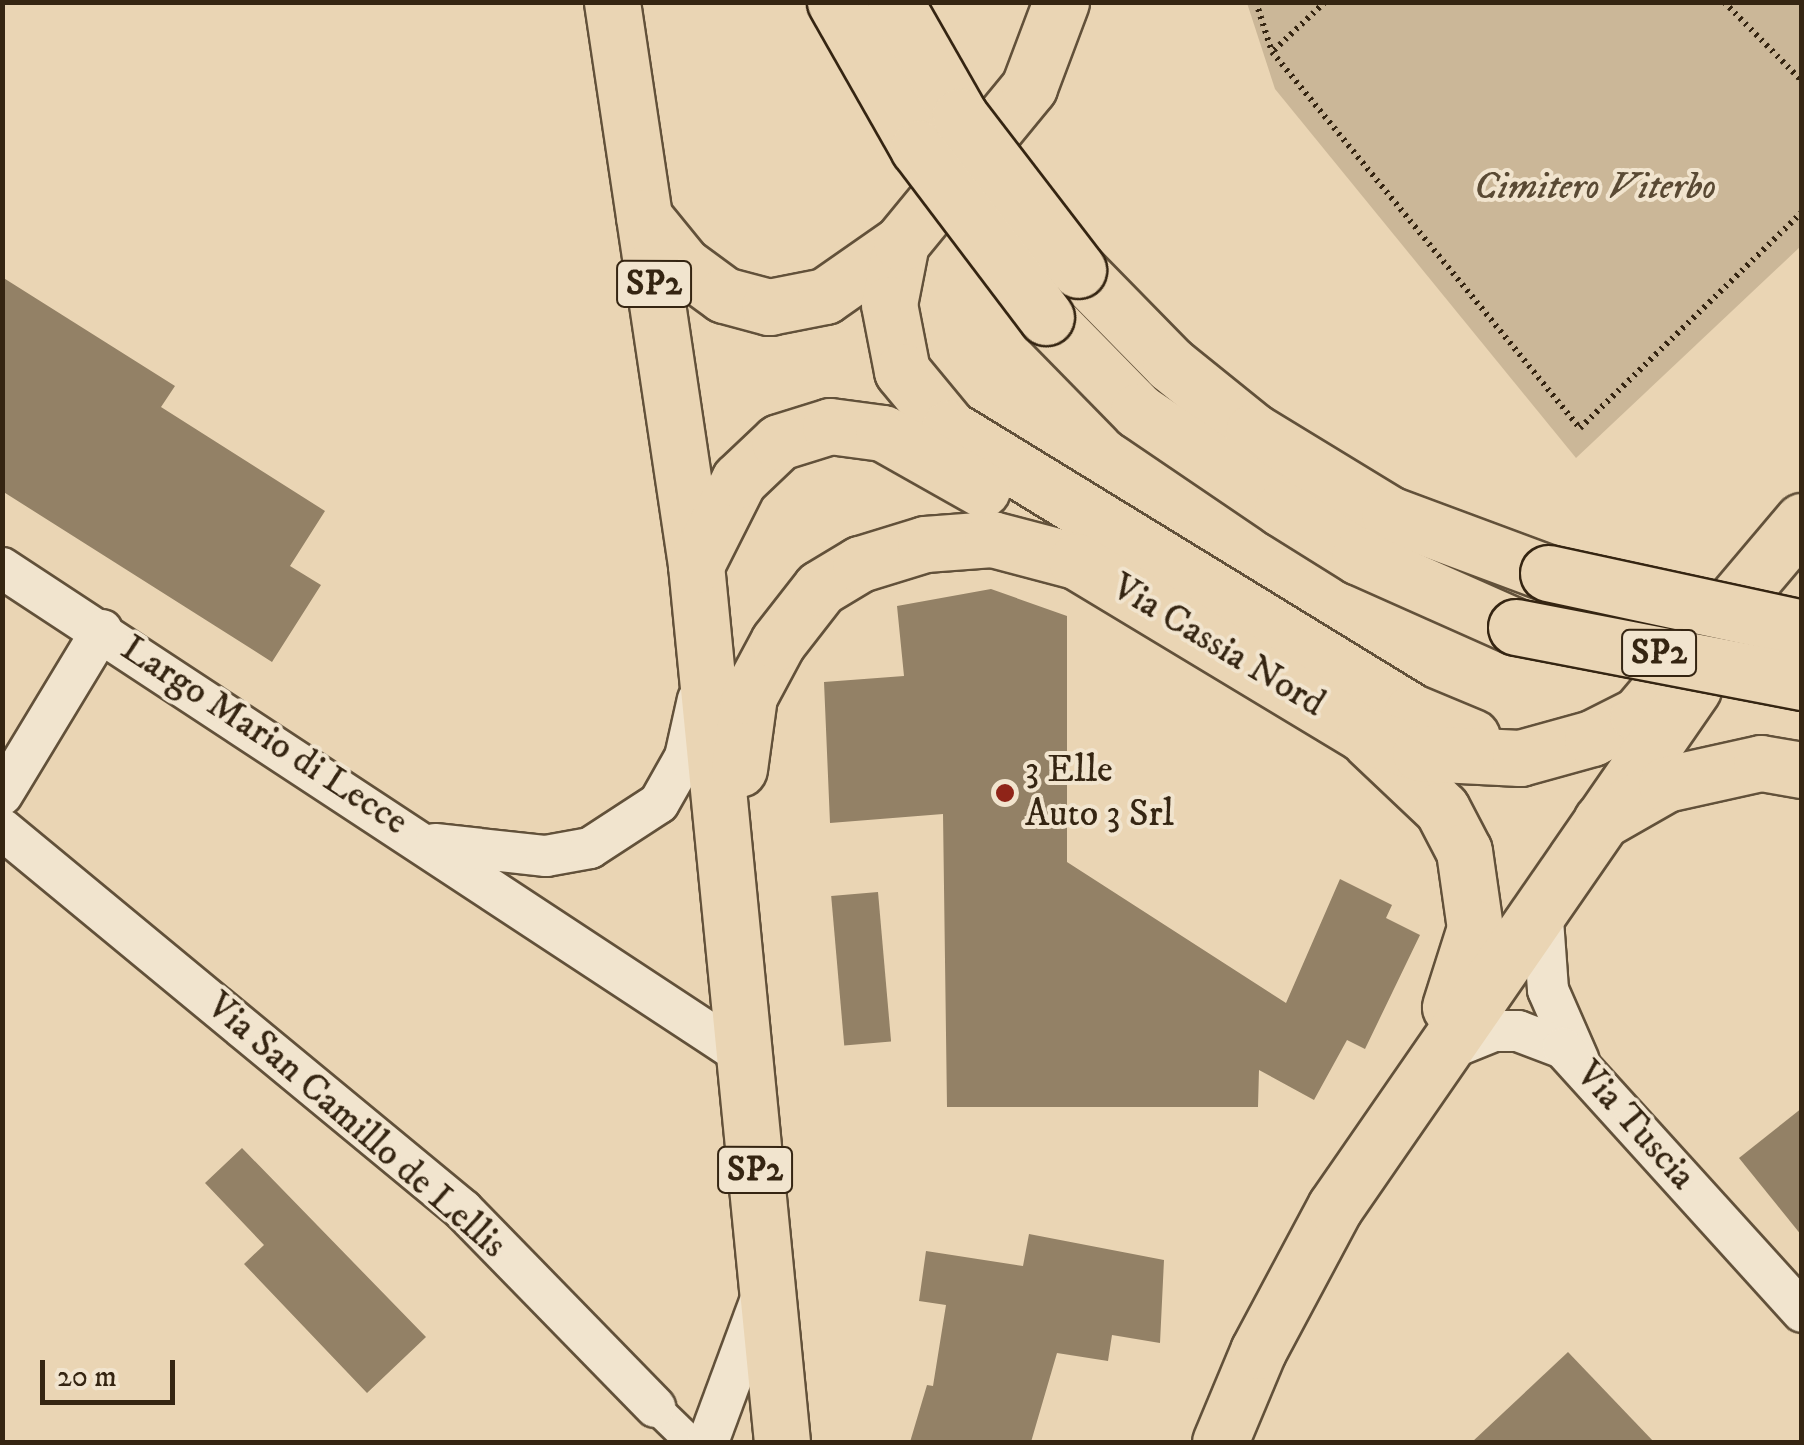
<!DOCTYPE html>
<style>
body{margin:0}
#map{position:relative;width:1804px;height:1445px;overflow:hidden;background:#ead5b4;font-family:"IM FELL DW Pica",serif}
div>[style]{position:absolute}
.green>*{inset:0;background:#cbb798}
.building>*{inset:0;background:#938166;transform-origin:0 0}
.path>*{height:6px;margin-top:-3px;transform-origin:0;background:repeating-linear-gradient(90deg,#352512 0 2.5px,transparent 0 7.5px)}
.roads{filter:drop-shadow(2px 0 #62513a) drop-shadow(-2px 0 #62513a) drop-shadow(0 2px #62513a) drop-shadow(0 -2px #62513a)}
.pedestrian>*{height:30px;margin:-15px;padding:0 15px;transform-origin:15px;border-radius:15px;background:#f1e4ce}
.minor>*{height:40px;margin:-20px;padding:0 20px;transform-origin:20px;border-radius:20px;background:#f1e4ce}
.primary>*{height:55px;margin:-27.5px;padding:0 27.5px;transform-origin:27.5px;border-radius:27.5px;background:#ead5b4}
.trunk>*{height:55px;margin:-27.5px;padding:0 27.5px;transform-origin:27.5px;border-radius:27.5px;background:#ead5b4}
.bridges{filter:drop-shadow(2px 0 #352512) drop-shadow(-2px 0 #352512) drop-shadow(0 2px #352512) drop-shadow(0 -2px #352512)}
.trunk-bridge>*{height:55px;margin:-27.5px;padding:0 27.5px;transform-origin:27.5px;border-radius:27.5px;background:#ead5b4}
.dots>*{width:28px;height:28px;translate:-50% -50%;box-sizing:border-box;border:5px solid #f1e4ce;border-radius:50%}
span{translate:-50% -50%;white-space:nowrap;text-align:center;line-height:1.15;-webkit-text-stroke:8px #f1e4ce;paint-order:stroke}
.shield-label span{padding:2px 8px;background:#f1e4ce;border:2px solid;border-radius:8px;-webkit-text-stroke-width:0}
.shield-label{font-size:35px;color:#352512;font-weight:700}
.park-label{font-size:38px;color:#5a4a34;font-style:italic}
.street-label{font-size:38px;color:#352512}
.poi-label{font-size:38px;color:#352512}
.left{translate:0 -50%;text-align:left}
.frame{position:absolute;inset:0;border:5px solid #352512;pointer-events:none}
.scale{position:absolute;left:40px;top:1360px;width:135px;height:45px;box-sizing:border-box;border:5px solid #352512;border-top:0;padding-left:12px;font-size:30px;line-height:35px;white-space:nowrap;color:#352512;-webkit-text-stroke:8px #f1e4ce;paint-order:stroke}
</style>
<div id="map">
<div class="green">
<i style="clip-path:polygon(1247px 3px,1801px 3px,1801px 246px,1576px 458px,1275px 89px)"></i>
</div>
<div class="building">
<i style="clip-path:polygon(2px 277px,175px 386px,161px 407px,325px 511px,290px 566px,321px 585px,272px 662px,2px 491px)"></i>
<i style="clip-path:polygon(991px 589px,1067px 616px,1067px 862px,1286px 1003px,1340px 879px,1392px 905px,1386px 918px,1420px 935px,1365px 1049px,1347px 1040px,1314px 1100px,1259px 1070px,1258px 1107px,947px 1107px,943px 814px,830px 823px,824px 682px,904px 676px,897px 606px)"></i>
<i style="left:878px;top:892px;width:150px;height:47px;rotate:85deg"></i>
<i style="clip-path:polygon(1802px 1108px,1802px 1236px,1739px 1158px)"></i>
<i style="clip-path:polygon(242px 1148px,426px 1337px,367px 1393px,244px 1264px,264px 1245px,205px 1183px)"></i>
<i style="clip-path:polygon(1029px 1234px,1164px 1260px,1160px 1343px,1112px 1335px,1108px 1361px,1057px 1353px,1031px 1442px,910px 1442px,927px 1385px,933px 1386px,946px 1305px,919px 1301px,926px 1251px,1023px 1266px)"></i>
<i style="clip-path:polygon(1568px 1352px,1654px 1442px,1472px 1442px)"></i>
</div>
<div class="path">
<i style="left:1256px;top:2px;width:52px;rotate:72.3deg"></i>
<i style="left:1325px;top:2px;width:73px;rotate:136.7deg"></i>
<i style="left:1272px;top:52px;width:486px;rotate:50.7deg"></i>
<i style="left:1580px;top:428px;width:310px;rotate:-44.2deg"></i>
<i style="left:1724px;top:2px;width:111px;rotate:45.4deg"></i>
</div>
<div class="roads">
<div class="pedestrian">
<i style="left:655px;top:1407px;width:50px;rotate:44.2deg"></i>
</div>
<div class="minor">
<i style="left:2px;top:568px;width:888px;rotate:33.33deg"></i>
<i style="left:2px;top:795px;width:193px;rotate:-58.8deg"></i>
<i style="left:2px;top:829px;width:598px;rotate:39.57deg"></i>
<i style="left:463px;top:1210px;width:275px;rotate:45.7deg"></i>
<i style="left:435px;top:844px;width:112px;rotate:6.2deg"></i>
<i style="left:546px;top:856px;width:45px;rotate:-10.3deg"></i>
<i style="left:590px;top:848px;width:82px;rotate:-33.1deg"></i>
<i style="left:659px;top:803px;width:53px;rotate:-60.5deg"></i>
<i style="left:685px;top:757px;width:59px;rotate:-77.4deg"></i>
<i style="left:1542px;top:906px;width:84px;rotate:85.9deg"></i>
<i style="left:1548px;top:990px;width:77px;rotate:66.4deg"></i>
<i style="left:1442px;top:1052px;width:56px;rotate:-22deg"></i>
<i style="left:1494px;top:1031px;width:24px"></i>
<i style="left:1518px;top:1031px;width:48px;rotate:20.7deg"></i>
<i style="left:1563px;top:1048px;width:356px;rotate:47.8deg"></i>
<i style="left:708px;top:1442px;width:159px;rotate:-69.7deg"></i>
</div>
<div class="primary">
<i style="left:612px;top:2px;width:569px;rotate:81.51deg"></i>
<i style="left:696px;top:565px;width:881px;rotate:84.4deg"></i>
<i style="left:644px;top:217px;width:62px;rotate:50.9deg"></i>
<i style="left:683px;top:265px;width:51px;rotate:36.2deg"></i>
<i style="left:724px;top:295px;width:47px;rotate:14.9deg"></i>
<i style="left:769px;top:307px;width:57px;rotate:-11.1deg"></i>
<i style="left:825px;top:296px;width:93px;rotate:-34.9deg"></i>
<i style="left:901px;top:243px;width:62px;rotate:101.1deg"></i>
<i style="left:889px;top:304px;width:68px;rotate:79deg"></i>
<i style="left:902px;top:371px;width:74px;rotate:50.5deg"></i>
<i style="left:949px;top:428px;width:543px;rotate:31.52deg"></i>
<i style="left:1412px;top:712px;width:65px;rotate:22.6deg"></i>
<i style="left:696px;top:565px;width:95px;rotate:-63.2deg"></i>
<i style="left:739px;top:480px;width:55px;rotate:-43.5deg"></i>
<i style="left:779px;top:442px;width:53px;rotate:-17.4deg"></i>
<i style="left:830px;top:426px;width:53px;rotate:7.5deg"></i>
<i style="left:883px;top:433px;width:114px;rotate:29.5deg"></i>
<i style="left:1369px;top:740px;width:100px;rotate:43.4deg"></i>
<i style="left:1442px;top:809px;width:47px;rotate:62.4deg"></i>
<i style="left:1464px;top:851px;width:78px;rotate:81.9deg"></i>
<i style="left:1475px;top:928px;width:83px;rotate:107.6deg"></i>
<i style="left:739px;top:769px;width:74px;rotate:-82.2deg"></i>
<i style="left:749px;top:696px;width:61px;rotate:-61.8deg"></i>
<i style="left:778px;top:642px;width:68px;rotate:-52.1deg"></i>
<i style="left:820px;top:588px;width:47px;rotate:-31deg"></i>
<i style="left:860px;top:564px;width:68px;rotate:-17.1deg"></i>
<i style="left:925px;top:544px;width:67px;rotate:-4.3deg"></i>
<i style="left:992px;top:539px;width:87px;rotate:14.7deg"></i>
<i style="left:1076px;top:561px;width:336px;rotate:31.1deg"></i>
<i style="left:1364px;top:735px;width:59px;rotate:17.8deg"></i>
<i style="left:1420px;top:753px;width:100px;rotate:2.9deg"></i>
<i style="left:1520px;top:758px;width:75px;rotate:-15.5deg"></i>
<i style="left:1592px;top:738px;width:51px;rotate:-26.6deg"></i>
<i style="left:1638px;top:715px;width:254px;rotate:-49.8deg"></i>
<i style="left:1220px;top:1442px;width:99px;rotate:-67.3deg"></i>
<i style="left:1258px;top:1351px;width:163px;rotate:-61.9deg"></i>
<i style="left:1335px;top:1207px;width:630px;rotate:-55.35deg"></i>
</div>
<div class="trunk">
<i style="left:901px;top:243px;width:202px;rotate:-50.6deg"></i>
<i style="left:1029px;top:87px;width:91px;rotate:-69.4deg"></i>
<i style="left:1078px;top:270px;width:132px;rotate:45.6deg"></i>
<i style="left:1170px;top:364px;width:107px;rotate:38.9deg"></i>
<i style="left:1253px;top:431px;width:159px;rotate:31.4deg"></i>
<i style="left:1389px;top:514px;width:170px;rotate:20.4deg"></i>
<i style="left:1046px;top:317px;width:132px;rotate:45.6deg"></i>
<i style="left:1138px;top:411px;width:174px;rotate:34.2deg"></i>
<i style="left:1282px;top:509px;width:91px;rotate:31.9deg"></i>
<i style="left:1359px;top:557px;width:172px;rotate:24deg"></i>
<i style="left:1601px;top:821px;width:75px;rotate:-29.6deg"></i>
<i style="left:1666px;top:784px;width:97px;rotate:-12.5deg"></i>
<i style="left:1761px;top:763px;width:42px;rotate:9.7deg"></i>
</div>
</div>
<div class="bridges">
<div class="trunk-bridge">
<i style="left:835px;top:2px;width:168px;rotate:60.4deg"></i>
<i style="left:918px;top:148px;width:212px;rotate:52.9deg"></i>
<i style="left:895px;top:2px;width:131px;rotate:60.3deg"></i>
<i style="left:960px;top:116px;width:194px;rotate:52.5deg"></i>
<i style="left:1548px;top:573px;width:260px;rotate:12.2deg"></i>
<i style="left:1516px;top:627px;width:291px;rotate:10.9deg"></i>
</div>
</div>
<div class="dots">
<i style="left:1005px;top:793px;background:#8f2418"></i>
</div>
<div class="shield-label">
<span style="left:654px;top:284px">SP2</span>
<span style="left:1659px;top:653px">SP2</span>
<span style="left:755px;top:1170px">SP2</span>
</div>
<div class="park-label">
<span style="left:1595px;top:188px">Cimitero Viterbo</span>
</div>
<div class="street-label">
<span style="left:1218px;top:646px;rotate:31deg">Via Cassia Nord</span>
<span style="left:264px;top:736px;rotate:33deg">Largo Mario di Lecce</span>
<span style="left:356px;top:1126px;rotate:41deg">Via San Camillo de Lellis</span>
<span style="left:1635px;top:1126px;rotate:48deg">Via Tuscia</span>
</div>
<div class="poi-label">
<span class="left" style="left:1025px;top:793px">3 Elle<br>Auto 3 Srl</span>
</div>
<div class="frame"></div>
<div class="scale">20 m</div>
</div>
